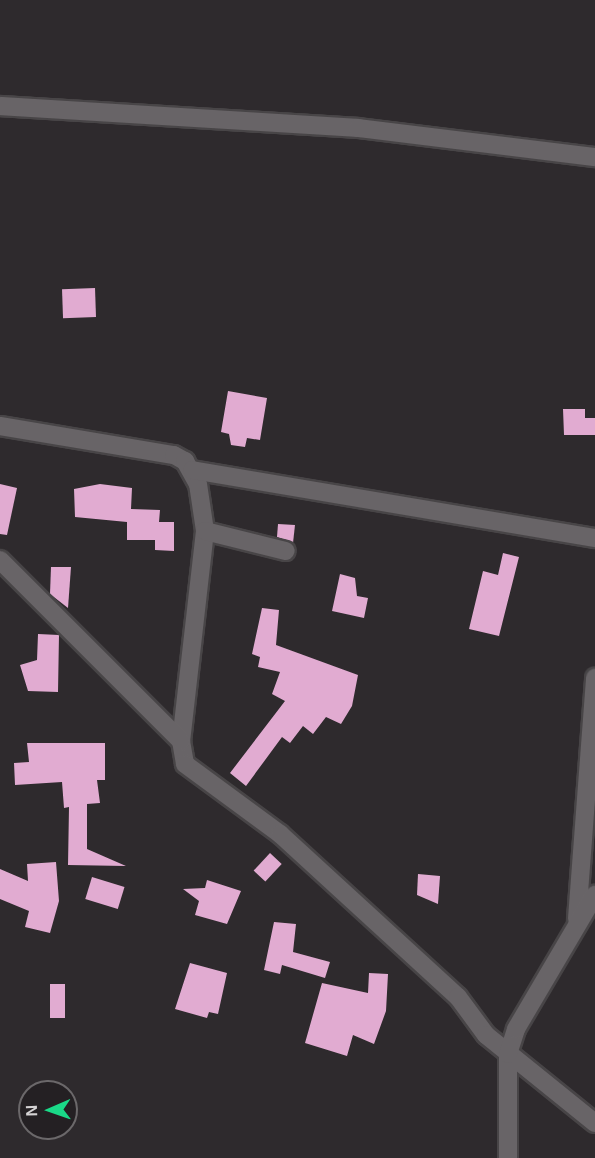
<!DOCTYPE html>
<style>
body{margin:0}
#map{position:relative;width:595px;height:1158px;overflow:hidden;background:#2e2a2d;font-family:Arial,sans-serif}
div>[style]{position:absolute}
.building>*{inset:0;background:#e1abd1;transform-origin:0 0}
.roads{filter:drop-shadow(2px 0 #484547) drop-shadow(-2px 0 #484547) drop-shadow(0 2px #484547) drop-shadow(0 -2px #484547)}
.minor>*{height:18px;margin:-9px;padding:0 9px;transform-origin:9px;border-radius:9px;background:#686467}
span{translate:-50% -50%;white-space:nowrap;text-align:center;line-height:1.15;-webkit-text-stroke:6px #242023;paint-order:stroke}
.north{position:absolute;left:18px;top:1080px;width:60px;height:60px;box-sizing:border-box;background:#242023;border:2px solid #6b686a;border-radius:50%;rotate:268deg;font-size:16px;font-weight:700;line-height:24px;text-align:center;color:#d5d3d4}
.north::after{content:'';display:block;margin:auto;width:21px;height:27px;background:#1ad988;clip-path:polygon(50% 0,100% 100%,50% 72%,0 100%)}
</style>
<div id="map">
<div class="building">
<i style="left:95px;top:288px;width:29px;height:33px;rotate:88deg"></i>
<i style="clip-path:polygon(228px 391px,267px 398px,260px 440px,247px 438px,245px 447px,231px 445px,229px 434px,221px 432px)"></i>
<i style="clip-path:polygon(563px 409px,585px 409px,585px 418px,595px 418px,595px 435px,564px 435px)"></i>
<i style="clip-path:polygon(0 484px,17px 488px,7px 535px,0 534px)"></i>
<i style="clip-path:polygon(100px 484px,132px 488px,131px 509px,160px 510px,159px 522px,174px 522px,174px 551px,155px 550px,155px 540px,127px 540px,127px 522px,75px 517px,74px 489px)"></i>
<i style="clip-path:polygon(278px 524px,295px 525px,293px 543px,277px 537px)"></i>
<i style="clip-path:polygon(503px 553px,519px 557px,499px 636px,469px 629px,483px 571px,498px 575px)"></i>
<i style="clip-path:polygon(51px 567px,71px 567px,68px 608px,50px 594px)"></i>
<i style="clip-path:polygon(340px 574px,355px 578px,357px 596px,368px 598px,364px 618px,332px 611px)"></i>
<i style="clip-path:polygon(262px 608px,279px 610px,276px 645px,358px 675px,352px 706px,341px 724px,326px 717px,313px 734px,303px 726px,290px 743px,282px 737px,246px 786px,230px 773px,285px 701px,272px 694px,280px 672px,258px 667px,260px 657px,252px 654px)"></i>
<i style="clip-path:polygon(38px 634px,59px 635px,58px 692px,28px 691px,20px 665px,37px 660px)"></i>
<i style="clip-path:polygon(27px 743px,105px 743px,105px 780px,97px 780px,100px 803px,87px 804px,87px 849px,126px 866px,68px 865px,69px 807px,64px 808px,62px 782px,15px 785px,14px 763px,29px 762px)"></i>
<i style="left:270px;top:853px;width:16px;height:24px;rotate:43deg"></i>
<i style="clip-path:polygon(56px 862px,59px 901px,50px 933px,25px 927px,29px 911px,0 899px,0 869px,28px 881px,27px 864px)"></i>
<i style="clip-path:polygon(418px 874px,440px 876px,438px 904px,417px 895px)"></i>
<i style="left:92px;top:877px;width:34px;height:23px;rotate:17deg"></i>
<i style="clip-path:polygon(207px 880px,241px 891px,227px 924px,195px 915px,199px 901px,183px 889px,205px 888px)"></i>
<i style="clip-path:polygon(274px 922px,296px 924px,293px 952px,330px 962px,325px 978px,282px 965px,280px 974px,264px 970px)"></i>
<i style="clip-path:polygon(190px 963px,227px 973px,218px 1014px,209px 1012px,207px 1018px,175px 1009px)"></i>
<i style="clip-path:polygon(369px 973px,388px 974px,386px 1011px,374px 1044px,353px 1035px,347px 1056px,305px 1043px,322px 983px,368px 993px)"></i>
<i style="left:50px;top:984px;width:15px;height:34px"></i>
</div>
<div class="roads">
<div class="minor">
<i style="left:0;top:106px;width:359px;rotate:3.5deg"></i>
<i style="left:358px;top:128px;width:239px;rotate:7deg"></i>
<i style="left:0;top:426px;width:176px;rotate:9.5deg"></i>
<i style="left:174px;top:455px;width:13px;rotate:29deg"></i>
<i style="left:185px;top:461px;width:26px;rotate:61deg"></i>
<i style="left:198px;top:484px;width:48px;rotate:81.5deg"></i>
<i style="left:205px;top:531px;width:211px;rotate:96.5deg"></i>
<i style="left:181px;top:741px;width:23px;rotate:80deg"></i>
<i style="left:185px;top:764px;width:118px;rotate:36.4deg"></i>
<i style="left:280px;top:834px;width:241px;rotate:42.5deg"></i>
<i style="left:458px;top:997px;width:47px;rotate:53.6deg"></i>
<i style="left:486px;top:1035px;width:140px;rotate:38.9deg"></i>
<i style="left:192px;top:470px;width:409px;rotate:9.6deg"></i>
<i style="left:205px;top:531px;width:83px;rotate:13.9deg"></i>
<i style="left:0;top:560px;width:256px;rotate:45deg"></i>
<i style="left:577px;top:919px;width:242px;rotate:-85.7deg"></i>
<i style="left:508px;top:1158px;width:104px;rotate:-90deg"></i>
<i style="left:508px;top:1054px;width:26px;rotate:-72deg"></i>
<i style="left:516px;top:1029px;width:156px;rotate:-59.5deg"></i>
</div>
</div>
<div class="north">N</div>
</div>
